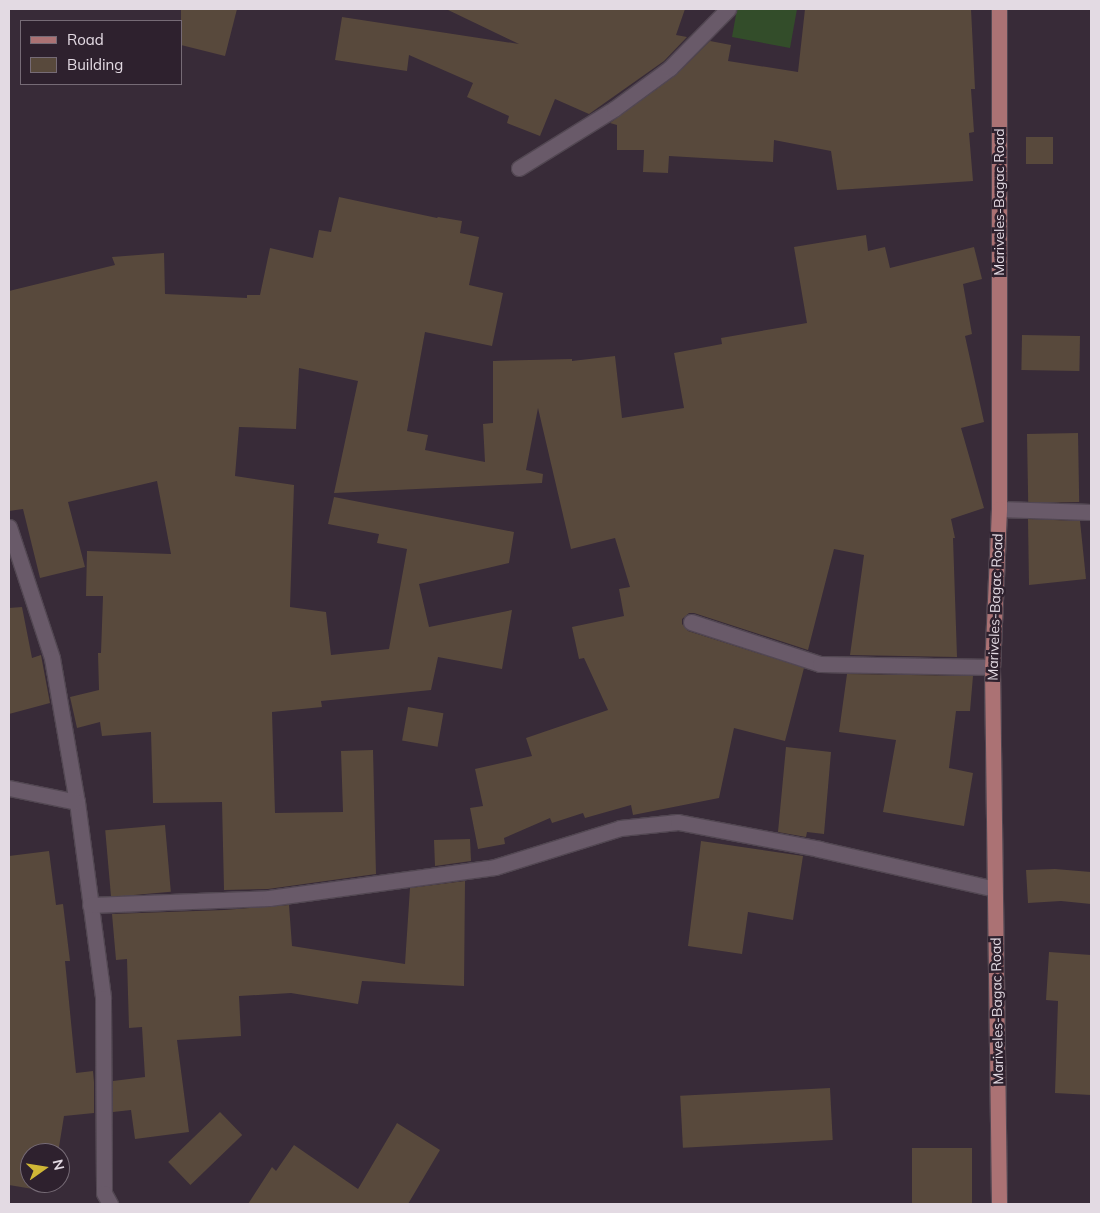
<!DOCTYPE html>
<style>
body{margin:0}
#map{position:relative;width:1100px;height:1213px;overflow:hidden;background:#382b38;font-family:Mulish,sans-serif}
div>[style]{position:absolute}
.green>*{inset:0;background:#334d2a}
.building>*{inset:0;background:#58493c;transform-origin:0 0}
.roads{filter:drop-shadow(1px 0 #524752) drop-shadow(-1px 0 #524752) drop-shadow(0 1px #524752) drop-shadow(0 -1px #524752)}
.street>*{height:15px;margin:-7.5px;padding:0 7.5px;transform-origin:7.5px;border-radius:7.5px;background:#695a69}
.primary>*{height:15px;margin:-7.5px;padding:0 7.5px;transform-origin:7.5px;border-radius:7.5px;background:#ab7274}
span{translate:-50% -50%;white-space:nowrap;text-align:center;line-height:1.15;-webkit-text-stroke:5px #2e212e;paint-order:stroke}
.street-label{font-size:14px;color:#e3dae3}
.frame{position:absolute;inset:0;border:10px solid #e3dae3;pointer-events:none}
.legend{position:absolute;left:20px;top:20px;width:162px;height:65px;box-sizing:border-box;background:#2e212e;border:1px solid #766b76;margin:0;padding:6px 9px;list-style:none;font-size:15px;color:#e3dae3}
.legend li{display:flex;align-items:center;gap:10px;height:25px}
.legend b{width:25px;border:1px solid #766b76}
.north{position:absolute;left:20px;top:1143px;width:50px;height:50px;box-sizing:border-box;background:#2e212e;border:1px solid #766b76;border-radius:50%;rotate:77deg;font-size:14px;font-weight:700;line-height:20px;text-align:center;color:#e3dae3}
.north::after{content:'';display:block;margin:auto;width:18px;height:22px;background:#d0b736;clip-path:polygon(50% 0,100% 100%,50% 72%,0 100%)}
</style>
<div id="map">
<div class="green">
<i style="clip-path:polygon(737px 9px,797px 9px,790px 48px,732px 37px)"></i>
</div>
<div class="building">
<i style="clip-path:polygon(181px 9px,237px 9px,225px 56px,181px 45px)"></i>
<i style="clip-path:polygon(446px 9px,685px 9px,676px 35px,687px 37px,664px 61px,589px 114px,555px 99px,540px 136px,507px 123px,509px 116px,467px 97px,473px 83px,409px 55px,407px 71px,335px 60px,342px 17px,519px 44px)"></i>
<i style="clip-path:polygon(805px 9px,971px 9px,975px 89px,971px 89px,974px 132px,969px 133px,973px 181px,837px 190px,831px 151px,774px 140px,773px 162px,669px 156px,668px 173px,643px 172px,644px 150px,617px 150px,617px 125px,610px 123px,676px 75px,710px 41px,731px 45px,728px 61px,798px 72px)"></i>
<i style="left:1026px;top:137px;width:27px;height:27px"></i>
<i style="clip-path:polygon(339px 197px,437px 218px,438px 217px,462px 221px,460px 233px,479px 237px,469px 285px,503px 293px,492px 346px,425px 332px,407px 431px,428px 435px,425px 450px,485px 462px,483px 424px,493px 423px,493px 361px,572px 359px,572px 361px,615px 356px,622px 418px,684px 408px,674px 353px,722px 344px,721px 338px,807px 323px,794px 247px,866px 235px,868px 251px,885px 247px,890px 268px,974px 247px,982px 279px,963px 284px,972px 334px,965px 336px,984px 422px,961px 428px,984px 508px,951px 519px,955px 538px,953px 538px,957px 657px,850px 655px,864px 555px,834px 549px,808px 650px,694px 613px,689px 613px,682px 619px,682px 624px,688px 631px,804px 668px,785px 741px,734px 728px,719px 798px,633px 815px,631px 805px,585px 818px,583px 813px,552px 823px,550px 818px,504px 838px,505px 844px,478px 849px,470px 808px,483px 806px,475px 769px,532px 756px,526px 738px,608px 710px,584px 658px,579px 659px,572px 627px,624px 616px,619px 589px,630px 587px,615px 538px,571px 549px,538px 408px,526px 470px,543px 474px,542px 483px,334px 493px,358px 381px,299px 368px,296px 429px,239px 427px,235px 476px,294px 485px,290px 607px,326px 612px,331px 655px,389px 649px,407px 549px,377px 543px,379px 534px,328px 524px,334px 497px,514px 532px,509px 563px,419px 584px,429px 627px,512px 610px,502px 669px,438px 657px,431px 690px,321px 701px,322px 707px,272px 712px,275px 813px,343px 812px,341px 751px,373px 750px,376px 874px,268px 889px,224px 890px,222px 802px,153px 803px,151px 732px,102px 736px,100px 722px,77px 728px,70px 697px,99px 690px,98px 653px,101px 653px,103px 596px,86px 596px,87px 551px,171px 554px,157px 481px,68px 502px,85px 567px,40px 578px,23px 509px,9px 511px,9px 291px,115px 265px,112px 257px,164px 253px,165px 294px,247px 298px,247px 295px,260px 295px,270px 248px,313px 258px,319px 230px,331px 232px)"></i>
<i style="left:1022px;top:335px;width:58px;height:35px;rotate:1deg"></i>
<i style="left:1078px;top:433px;width:69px;height:51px;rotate:89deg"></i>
<i style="clip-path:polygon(1028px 519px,1080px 521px,1086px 579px,1029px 585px)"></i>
<i style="clip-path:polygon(22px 607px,32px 658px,41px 655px,50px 703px,9px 714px,9px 608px)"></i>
<i style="clip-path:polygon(847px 674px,973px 676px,970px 711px,956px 711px,949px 768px,973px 773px,964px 826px,883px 812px,896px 740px,839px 732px)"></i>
<i style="left:408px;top:707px;width:36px;height:34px;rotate:10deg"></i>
<i style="clip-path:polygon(786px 747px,831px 752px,824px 834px,807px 832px,806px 837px,778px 832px)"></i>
<i style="left:165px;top:825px;width:67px;height:60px;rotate:85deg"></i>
<i style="clip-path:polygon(470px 839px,471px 861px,435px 866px,434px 840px)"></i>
<i style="clip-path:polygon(701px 841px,803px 856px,793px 920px,748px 912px,742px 954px,688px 946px)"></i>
<i style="clip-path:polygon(49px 851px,56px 905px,63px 904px,70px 961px,65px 961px,76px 1073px,93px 1071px,94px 1082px,94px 1113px,64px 1116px,58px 1153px,30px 1153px,30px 1183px,53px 1183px,51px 1192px,9px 1185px,9px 856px)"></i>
<i style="clip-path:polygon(1055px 869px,1091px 872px,1091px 904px,1061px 901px,1028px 903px,1026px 870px)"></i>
<i style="clip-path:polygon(465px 881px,464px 986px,362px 981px,358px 1004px,291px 993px,239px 996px,241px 1036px,177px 1040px,189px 1132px,135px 1139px,131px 1110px,113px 1112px,113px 1081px,145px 1077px,142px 1027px,129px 1028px,127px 959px,116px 960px,112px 914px,224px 910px,289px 905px,292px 946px,405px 964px,410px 888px)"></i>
<i style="clip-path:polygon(1049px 952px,1091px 955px,1091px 1095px,1055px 1093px,1058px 1001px,1046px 1000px)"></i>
<i style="left:830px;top:1088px;width:52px;height:150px;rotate:87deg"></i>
<i style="left:220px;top:1112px;width:32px;height:72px;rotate:46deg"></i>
<i style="clip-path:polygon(397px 1123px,440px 1150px,408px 1204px,248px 1204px,272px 1167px,276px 1171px,294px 1145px,358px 1189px)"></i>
<i style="left:972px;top:1148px;width:56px;height:60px;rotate:90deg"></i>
</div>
<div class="roads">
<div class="street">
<i style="left:519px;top:168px;width:112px;rotate:-31.8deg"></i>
<i style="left:614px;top:109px;width:69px;rotate:-36.2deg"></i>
<i style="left:670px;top:68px;width:83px;rotate:-45.5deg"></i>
<i style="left:999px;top:509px;width:92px;rotate:1.9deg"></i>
<i style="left:9px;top:527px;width:138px;rotate:71.8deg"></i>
<i style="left:52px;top:658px;width:146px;rotate:80.2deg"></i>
<i style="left:77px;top:802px;width:198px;rotate:82.4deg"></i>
<i style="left:103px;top:998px;width:195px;rotate:89.7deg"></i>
<i style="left:104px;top:1193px;width:13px;rotate:61deg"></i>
<i style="left:691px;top:622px;width:136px;rotate:18deg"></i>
<i style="left:820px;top:664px;width:172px;rotate:1deg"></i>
<i style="left:9px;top:788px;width:69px;rotate:11.6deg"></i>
<i style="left:90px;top:905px;width:179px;rotate:-2.2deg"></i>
<i style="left:269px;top:898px;width:228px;rotate:-7.8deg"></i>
<i style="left:495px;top:867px;width:131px;rotate:-17.3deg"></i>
<i style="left:620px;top:828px;width:58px;rotate:-5.9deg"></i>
<i style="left:678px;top:822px;width:144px;rotate:10.8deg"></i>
<i style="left:819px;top:849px;width:180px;rotate:12.8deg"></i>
</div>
<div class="primary">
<i style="left:999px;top:9px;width:500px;rotate:90deg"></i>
<i style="left:999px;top:509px;width:158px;rotate:92.5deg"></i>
<i style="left:992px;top:667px;width:537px;rotate:89.25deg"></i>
</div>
</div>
<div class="street-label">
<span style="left:999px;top:202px;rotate:-90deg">Mariveles-Bagac Road</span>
<span style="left:995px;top:607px;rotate:-88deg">Mariveles-Bagac Road</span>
<span style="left:997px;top:1011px;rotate:-91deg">Mariveles-Bagac Road</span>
</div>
<div class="frame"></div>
<ul class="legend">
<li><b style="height:6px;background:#ab7274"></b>Road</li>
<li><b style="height:14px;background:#58493c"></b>Building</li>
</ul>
<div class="north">N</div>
</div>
